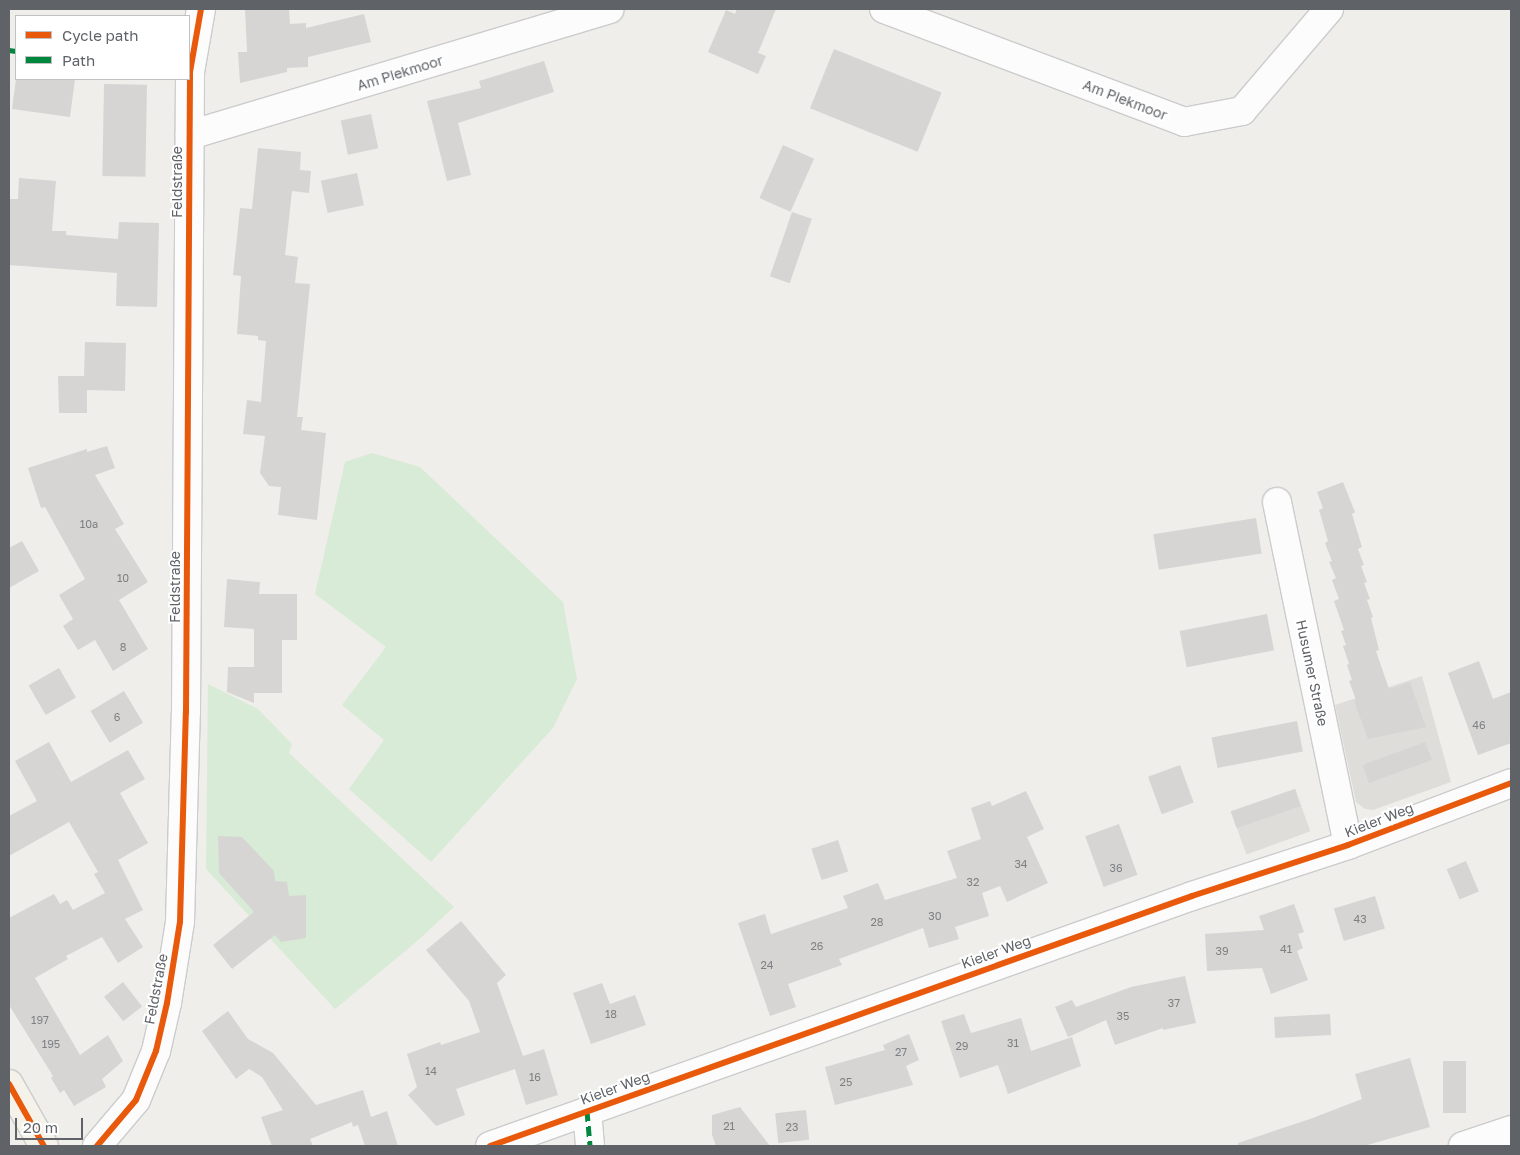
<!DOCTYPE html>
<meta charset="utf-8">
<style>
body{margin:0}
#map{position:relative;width:1520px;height:1155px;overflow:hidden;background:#efeeea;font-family:"Golos Text",sans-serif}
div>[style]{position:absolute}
.industrial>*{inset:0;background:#dfddda;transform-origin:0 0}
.green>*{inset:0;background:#d8ebd6}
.building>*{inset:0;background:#d6d5d3;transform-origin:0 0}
.roads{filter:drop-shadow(1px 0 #cbcccc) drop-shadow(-1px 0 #cbcccc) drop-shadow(0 1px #cbcccc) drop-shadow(0 -1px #cbcccc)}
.minor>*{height:28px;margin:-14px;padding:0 14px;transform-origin:14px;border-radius:14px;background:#fdfcfc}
.major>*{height:28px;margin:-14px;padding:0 14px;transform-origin:14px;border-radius:14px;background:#f4f2e9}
.quiet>*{height:5px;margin-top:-2.5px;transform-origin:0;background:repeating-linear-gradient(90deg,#00873e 0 10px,transparent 0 15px)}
.cycleway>*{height:6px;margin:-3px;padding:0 3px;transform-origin:3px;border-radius:3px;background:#e8590c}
span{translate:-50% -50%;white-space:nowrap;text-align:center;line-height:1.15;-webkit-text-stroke:4px #fff;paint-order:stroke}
.number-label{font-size:11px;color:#7e8184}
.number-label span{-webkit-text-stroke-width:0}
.street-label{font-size:14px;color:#5f6368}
.frame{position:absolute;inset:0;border:10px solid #5f6368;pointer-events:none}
.legend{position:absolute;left:15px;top:15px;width:175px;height:65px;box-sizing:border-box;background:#fff;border:1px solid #bfc1c3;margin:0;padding:6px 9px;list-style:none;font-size:15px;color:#5f6368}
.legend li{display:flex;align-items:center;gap:10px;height:25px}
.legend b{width:25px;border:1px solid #bfc1c3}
.scale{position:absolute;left:15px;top:1118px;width:68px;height:22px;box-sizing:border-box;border:2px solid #5f6368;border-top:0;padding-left:6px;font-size:15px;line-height:18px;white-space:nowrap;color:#5f6368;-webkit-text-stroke:4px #fff;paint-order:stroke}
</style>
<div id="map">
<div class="industrial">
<i style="clip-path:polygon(1422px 676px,1451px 782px,1373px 810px,1365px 809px,1356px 802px,1335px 705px)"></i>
<i style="left:1295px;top:789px;width:45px;height:68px;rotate:70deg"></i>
</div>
<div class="green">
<i style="clip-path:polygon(372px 453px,420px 467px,563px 602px,577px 679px,553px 728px,431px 862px,349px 789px,384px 740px,342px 705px,386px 647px,315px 594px,345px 462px)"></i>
<i style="clip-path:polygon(208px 684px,258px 709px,292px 744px,289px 753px,454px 907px,415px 943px,335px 1009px,206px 869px)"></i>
</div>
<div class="building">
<i style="clip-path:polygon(245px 9px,289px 9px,290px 24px,306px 23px,306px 28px,364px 14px,371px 42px,308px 57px,308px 67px,287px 68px,287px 72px,240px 83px,238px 52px,247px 52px)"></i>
<i style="clip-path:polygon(737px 9px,776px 9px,758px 53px,766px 56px,758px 74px,708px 52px,726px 10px,735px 14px)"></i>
<i style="left:834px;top:49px;width:116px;height:64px;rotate:22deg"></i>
<i style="clip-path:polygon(544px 61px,554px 92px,458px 123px,471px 175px,447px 181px,427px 101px,481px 88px,479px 81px)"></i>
<i style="clip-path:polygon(16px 79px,75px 79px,70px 117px,12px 109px)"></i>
<i style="left:104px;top:84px;width:43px;height:92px;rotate:1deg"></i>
<i style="left:371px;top:114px;width:35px;height:31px;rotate:78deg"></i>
<i style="left:783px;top:145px;width:34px;height:58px;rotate:24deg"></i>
<i style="clip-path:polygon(258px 148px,301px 152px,300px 170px,311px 171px,309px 193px,292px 191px,285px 255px,298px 257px,295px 283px,310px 284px,297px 417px,303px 417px,301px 430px,326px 433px,317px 520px,278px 515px,281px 487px,269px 486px,260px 473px,265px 436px,243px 434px,247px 400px,261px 402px,266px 341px,258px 340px,258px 336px,237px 334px,241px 276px,233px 275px,240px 208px,252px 209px)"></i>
<i style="left:357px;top:173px;width:33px;height:37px;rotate:78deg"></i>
<i style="clip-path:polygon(19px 178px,56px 181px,52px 231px,66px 231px,66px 235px,118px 239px,119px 222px,159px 223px,157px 307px,116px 306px,117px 273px,9px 265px,9px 199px,18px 199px)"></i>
<i style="left:792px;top:212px;width:21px;height:68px;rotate:19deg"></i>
<i style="clip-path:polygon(85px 342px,126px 343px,125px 391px,87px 390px,87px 413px,59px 413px,58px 376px,84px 376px)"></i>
<i style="clip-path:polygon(107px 446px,115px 468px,95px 475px,124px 524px,115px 529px,148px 582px,119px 600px,148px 649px,113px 671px,95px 640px,78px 650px,63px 626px,73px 619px,59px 595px,85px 579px,45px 507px,41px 508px,28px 468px,87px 449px,87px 452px)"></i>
<i style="clip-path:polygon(1343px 482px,1355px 512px,1352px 514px,1362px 547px,1358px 549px,1364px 565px,1361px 566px,1367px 582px,1364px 583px,1370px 599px,1367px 600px,1373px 617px,1371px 618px,1379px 650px,1376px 651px,1389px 689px,1410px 682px,1426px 727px,1368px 739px,1354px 701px,1356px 700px,1349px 681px,1352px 680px,1347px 665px,1349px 664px,1343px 646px,1346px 645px,1341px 631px,1344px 630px,1334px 601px,1339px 599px,1332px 580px,1336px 578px,1329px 562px,1332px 561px,1325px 543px,1328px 541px,1319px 510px,1323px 508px,1317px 492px)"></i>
<i style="left:1256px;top:518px;width:36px;height:104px;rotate:81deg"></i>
<i style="clip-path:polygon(22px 541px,39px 571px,9px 588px,9px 548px)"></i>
<i style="clip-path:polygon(227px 579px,260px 582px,259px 594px,297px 594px,297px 640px,282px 640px,282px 693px,254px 693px,254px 703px,227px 692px,228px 667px,254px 667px,254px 629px,224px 627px)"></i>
<i style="left:1267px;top:614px;width:37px;height:89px;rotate:79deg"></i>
<i style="clip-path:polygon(1479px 661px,1493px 699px,1511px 692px,1511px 743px,1478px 755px,1448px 673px)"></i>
<i style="left:59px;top:668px;width:34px;height:35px;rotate:60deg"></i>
<i style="left:124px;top:691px;width:37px;height:39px;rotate:59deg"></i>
<i style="left:1297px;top:721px;width:31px;height:87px;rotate:79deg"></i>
<i style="clip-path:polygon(49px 742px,71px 782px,128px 750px,145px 779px,120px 793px,148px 843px,118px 860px,143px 910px,125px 919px,143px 947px,118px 963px,102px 937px,66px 956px,68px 959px,35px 978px,80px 1055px,108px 1035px,123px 1061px,102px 1079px,106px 1087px,74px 1106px,64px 1090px,60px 1093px,51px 1078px,53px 1076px,9px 1005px,9px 918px,54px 894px,60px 904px,67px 900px,73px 910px,105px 893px,94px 874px,98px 872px,69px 822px,9px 856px,9px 816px,37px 801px,15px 761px)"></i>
<i style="clip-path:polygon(1425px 742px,1432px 760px,1369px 783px,1363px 766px,1365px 764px)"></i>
<i style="left:1180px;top:765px;width:40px;height:34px;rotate:70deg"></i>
<i style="left:1295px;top:789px;width:18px;height:68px;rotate:71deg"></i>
<i style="clip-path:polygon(1026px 791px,1044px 829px,1027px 837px,1048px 883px,1007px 902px,1000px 886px,982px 893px,989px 916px,955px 927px,959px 939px,929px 948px,923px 928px,839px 959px,842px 965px,788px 984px,796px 1007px,770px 1016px,738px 923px,765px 914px,771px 934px,848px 908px,843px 896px,878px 883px,885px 900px,957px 878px,947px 851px,981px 839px,971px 808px,990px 801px,992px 806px)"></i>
<i style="left:1119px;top:824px;width:54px;height:36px;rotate:70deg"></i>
<i style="clip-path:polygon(218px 836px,242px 837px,274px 871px,275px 881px,287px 882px,289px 896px,306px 895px,306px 938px,281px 942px,275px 935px,232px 969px,213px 945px,254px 912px,219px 873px)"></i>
<i style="left:838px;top:840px;width:33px;height:28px;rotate:72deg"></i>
<i style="left:1466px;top:861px;width:33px;height:21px;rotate:67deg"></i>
<i style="left:1375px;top:896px;width:34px;height:43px;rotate:73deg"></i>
<i style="clip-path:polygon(1294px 904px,1304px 932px,1298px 934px,1303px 948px,1297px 951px,1308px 980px,1271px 994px,1262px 968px,1207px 971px,1205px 934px,1264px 930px,1259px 916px)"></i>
<i style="clip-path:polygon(461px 921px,506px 975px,497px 983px,523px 1056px,544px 1049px,558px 1095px,526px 1105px,515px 1069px,456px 1089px,465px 1115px,436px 1126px,408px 1095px,417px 1087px,407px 1054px,440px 1042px,441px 1045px,480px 1032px,469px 1001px,426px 950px)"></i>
<i style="clip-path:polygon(1185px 976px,1196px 1023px,1163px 1030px,1163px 1028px,1115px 1045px,1106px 1020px,1068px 1037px,1055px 1007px,1072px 1000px,1076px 1007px,1131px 987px)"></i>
<i style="left:123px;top:982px;width:31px;height:24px;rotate:52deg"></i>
<i style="clip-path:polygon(602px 983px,610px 1004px,635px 995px,646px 1025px,591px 1044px,573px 993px)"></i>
<i style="clip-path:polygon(228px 1011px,248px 1039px,273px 1053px,316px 1105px,363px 1090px,371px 1117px,387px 1111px,398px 1146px,365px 1146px,358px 1125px,353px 1127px,352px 1122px,310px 1139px,313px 1146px,272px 1146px,261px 1117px,283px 1110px,262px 1077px,249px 1069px,236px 1079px,202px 1031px)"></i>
<i style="clip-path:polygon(964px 1014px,971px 1033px,1021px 1018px,1031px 1051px,1072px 1037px,1081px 1066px,1008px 1094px,998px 1065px,960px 1078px,941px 1021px)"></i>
<i style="left:1330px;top:1014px;width:21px;height:56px;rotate:87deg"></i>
<i style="clip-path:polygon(909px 1034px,919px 1060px,906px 1066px,913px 1085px,835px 1105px,825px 1067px,885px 1050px,883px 1045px)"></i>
<i style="clip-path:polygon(1410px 1058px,1430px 1127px,1364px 1146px,1238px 1146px,1238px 1143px,1310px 1119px,1362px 1099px,1355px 1074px)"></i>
<i style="left:1443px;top:1061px;width:23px;height:52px"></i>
<i style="clip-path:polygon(740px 1107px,770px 1146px,716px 1146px,712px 1135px,712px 1115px)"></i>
<i style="left:806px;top:1110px;width:30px;height:31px;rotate:84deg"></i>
</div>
<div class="roads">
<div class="minor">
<i style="left:884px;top:9px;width:321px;rotate:20.6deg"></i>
<i style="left:1184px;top:122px;width:59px;rotate:-10.7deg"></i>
<i style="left:1242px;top:111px;width:134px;rotate:-49.5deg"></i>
<i style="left:190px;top:135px;width:438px;rotate:-16.7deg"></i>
<i style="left:1277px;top:502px;width:350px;rotate:78.3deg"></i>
<i style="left:587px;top:1111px;width:35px;rotate:85deg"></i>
<i style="left:97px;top:1146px;width:60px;rotate:-49.7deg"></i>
<i style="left:136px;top:1100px;width:53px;rotate:-67.8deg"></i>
<i style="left:156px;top:1051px;width:49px;rotate:-77.1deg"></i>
<i style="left:167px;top:1003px;width:82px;rotate:-80.9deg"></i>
<i style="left:180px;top:922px;width:210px;rotate:-88.4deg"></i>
<i style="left:186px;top:712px;width:640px;rotate:-89.64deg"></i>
<i style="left:190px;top:72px;width:64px;rotate:-80.1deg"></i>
<i style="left:490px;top:1146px;width:745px;rotate:-19.6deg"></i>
<i style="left:1192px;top:896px;width:164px;rotate:-18.1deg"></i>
<i style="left:1348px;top:845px;width:174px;rotate:-20.8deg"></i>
<i style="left:1463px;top:1146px;width:51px;rotate:-18.4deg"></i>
</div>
<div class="major">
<i style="left:9px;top:1084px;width:71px;rotate:60.6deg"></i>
</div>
</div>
<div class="quiet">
<i style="left:9px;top:50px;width:7px;rotate:8deg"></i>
<i style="left:587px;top:1111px;width:35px;rotate:85deg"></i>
</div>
<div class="cycleway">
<i style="left:9px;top:1084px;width:71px;rotate:60.6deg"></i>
<i style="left:97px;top:1146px;width:60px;rotate:-49.7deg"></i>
<i style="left:136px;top:1100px;width:53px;rotate:-67.8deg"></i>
<i style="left:156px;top:1051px;width:49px;rotate:-77.1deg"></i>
<i style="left:167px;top:1003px;width:82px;rotate:-80.9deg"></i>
<i style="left:180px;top:922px;width:210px;rotate:-88.4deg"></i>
<i style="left:186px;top:712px;width:640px;rotate:-89.64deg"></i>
<i style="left:190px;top:72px;width:64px;rotate:-80.1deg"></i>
<i style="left:490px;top:1146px;width:745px;rotate:-19.6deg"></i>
<i style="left:1192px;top:896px;width:164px;rotate:-18.1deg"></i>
<i style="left:1348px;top:845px;width:174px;rotate:-20.8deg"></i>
</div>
<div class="number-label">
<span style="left:89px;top:524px">10a</span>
<span style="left:123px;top:578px">10</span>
<span style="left:123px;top:647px">8</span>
<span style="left:117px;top:717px">6</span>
<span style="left:1479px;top:725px">46</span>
<span style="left:1021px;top:864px">34</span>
<span style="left:1116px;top:868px">36</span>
<span style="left:973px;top:882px">32</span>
<span style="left:935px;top:916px">30</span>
<span style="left:1360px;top:919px">43</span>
<span style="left:877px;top:922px">28</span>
<span style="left:817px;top:946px">26</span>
<span style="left:1286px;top:949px">41</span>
<span style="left:1222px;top:951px">39</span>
<span style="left:767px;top:965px">24</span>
<span style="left:1174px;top:1003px">37</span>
<span style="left:611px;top:1014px">18</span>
<span style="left:1123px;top:1016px">35</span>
<span style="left:40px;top:1020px">197</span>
<span style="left:1013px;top:1043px">31</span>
<span style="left:51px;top:1044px">195</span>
<span style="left:962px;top:1046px">29</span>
<span style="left:901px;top:1052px">27</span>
<span style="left:431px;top:1071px">14</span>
<span style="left:535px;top:1077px">16</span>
<span style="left:846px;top:1082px">25</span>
<span style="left:729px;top:1126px">21</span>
<span style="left:792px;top:1127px">23</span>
</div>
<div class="street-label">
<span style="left:400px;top:73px;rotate:-17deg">Am Piekmoor</span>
<span style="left:1125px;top:100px;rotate:21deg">Am Piekmoor</span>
<span style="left:177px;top:182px;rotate:-90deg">Feldstraße</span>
<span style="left:175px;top:587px;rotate:-90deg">Feldstraße</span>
<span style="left:1312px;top:673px;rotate:78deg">Husumer Straße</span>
<span style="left:1379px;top:820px;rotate:-21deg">Kieler Weg</span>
<span style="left:996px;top:952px;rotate:-20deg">Kieler Weg</span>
<span style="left:156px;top:989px;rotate:-79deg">Feldstraße</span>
<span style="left:615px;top:1088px;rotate:-20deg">Kieler Weg</span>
</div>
<div class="frame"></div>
<ul class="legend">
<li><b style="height:6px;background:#e8590c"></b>Cycle path</li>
<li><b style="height:6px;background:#00873e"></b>Path</li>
</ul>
<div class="scale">20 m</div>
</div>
